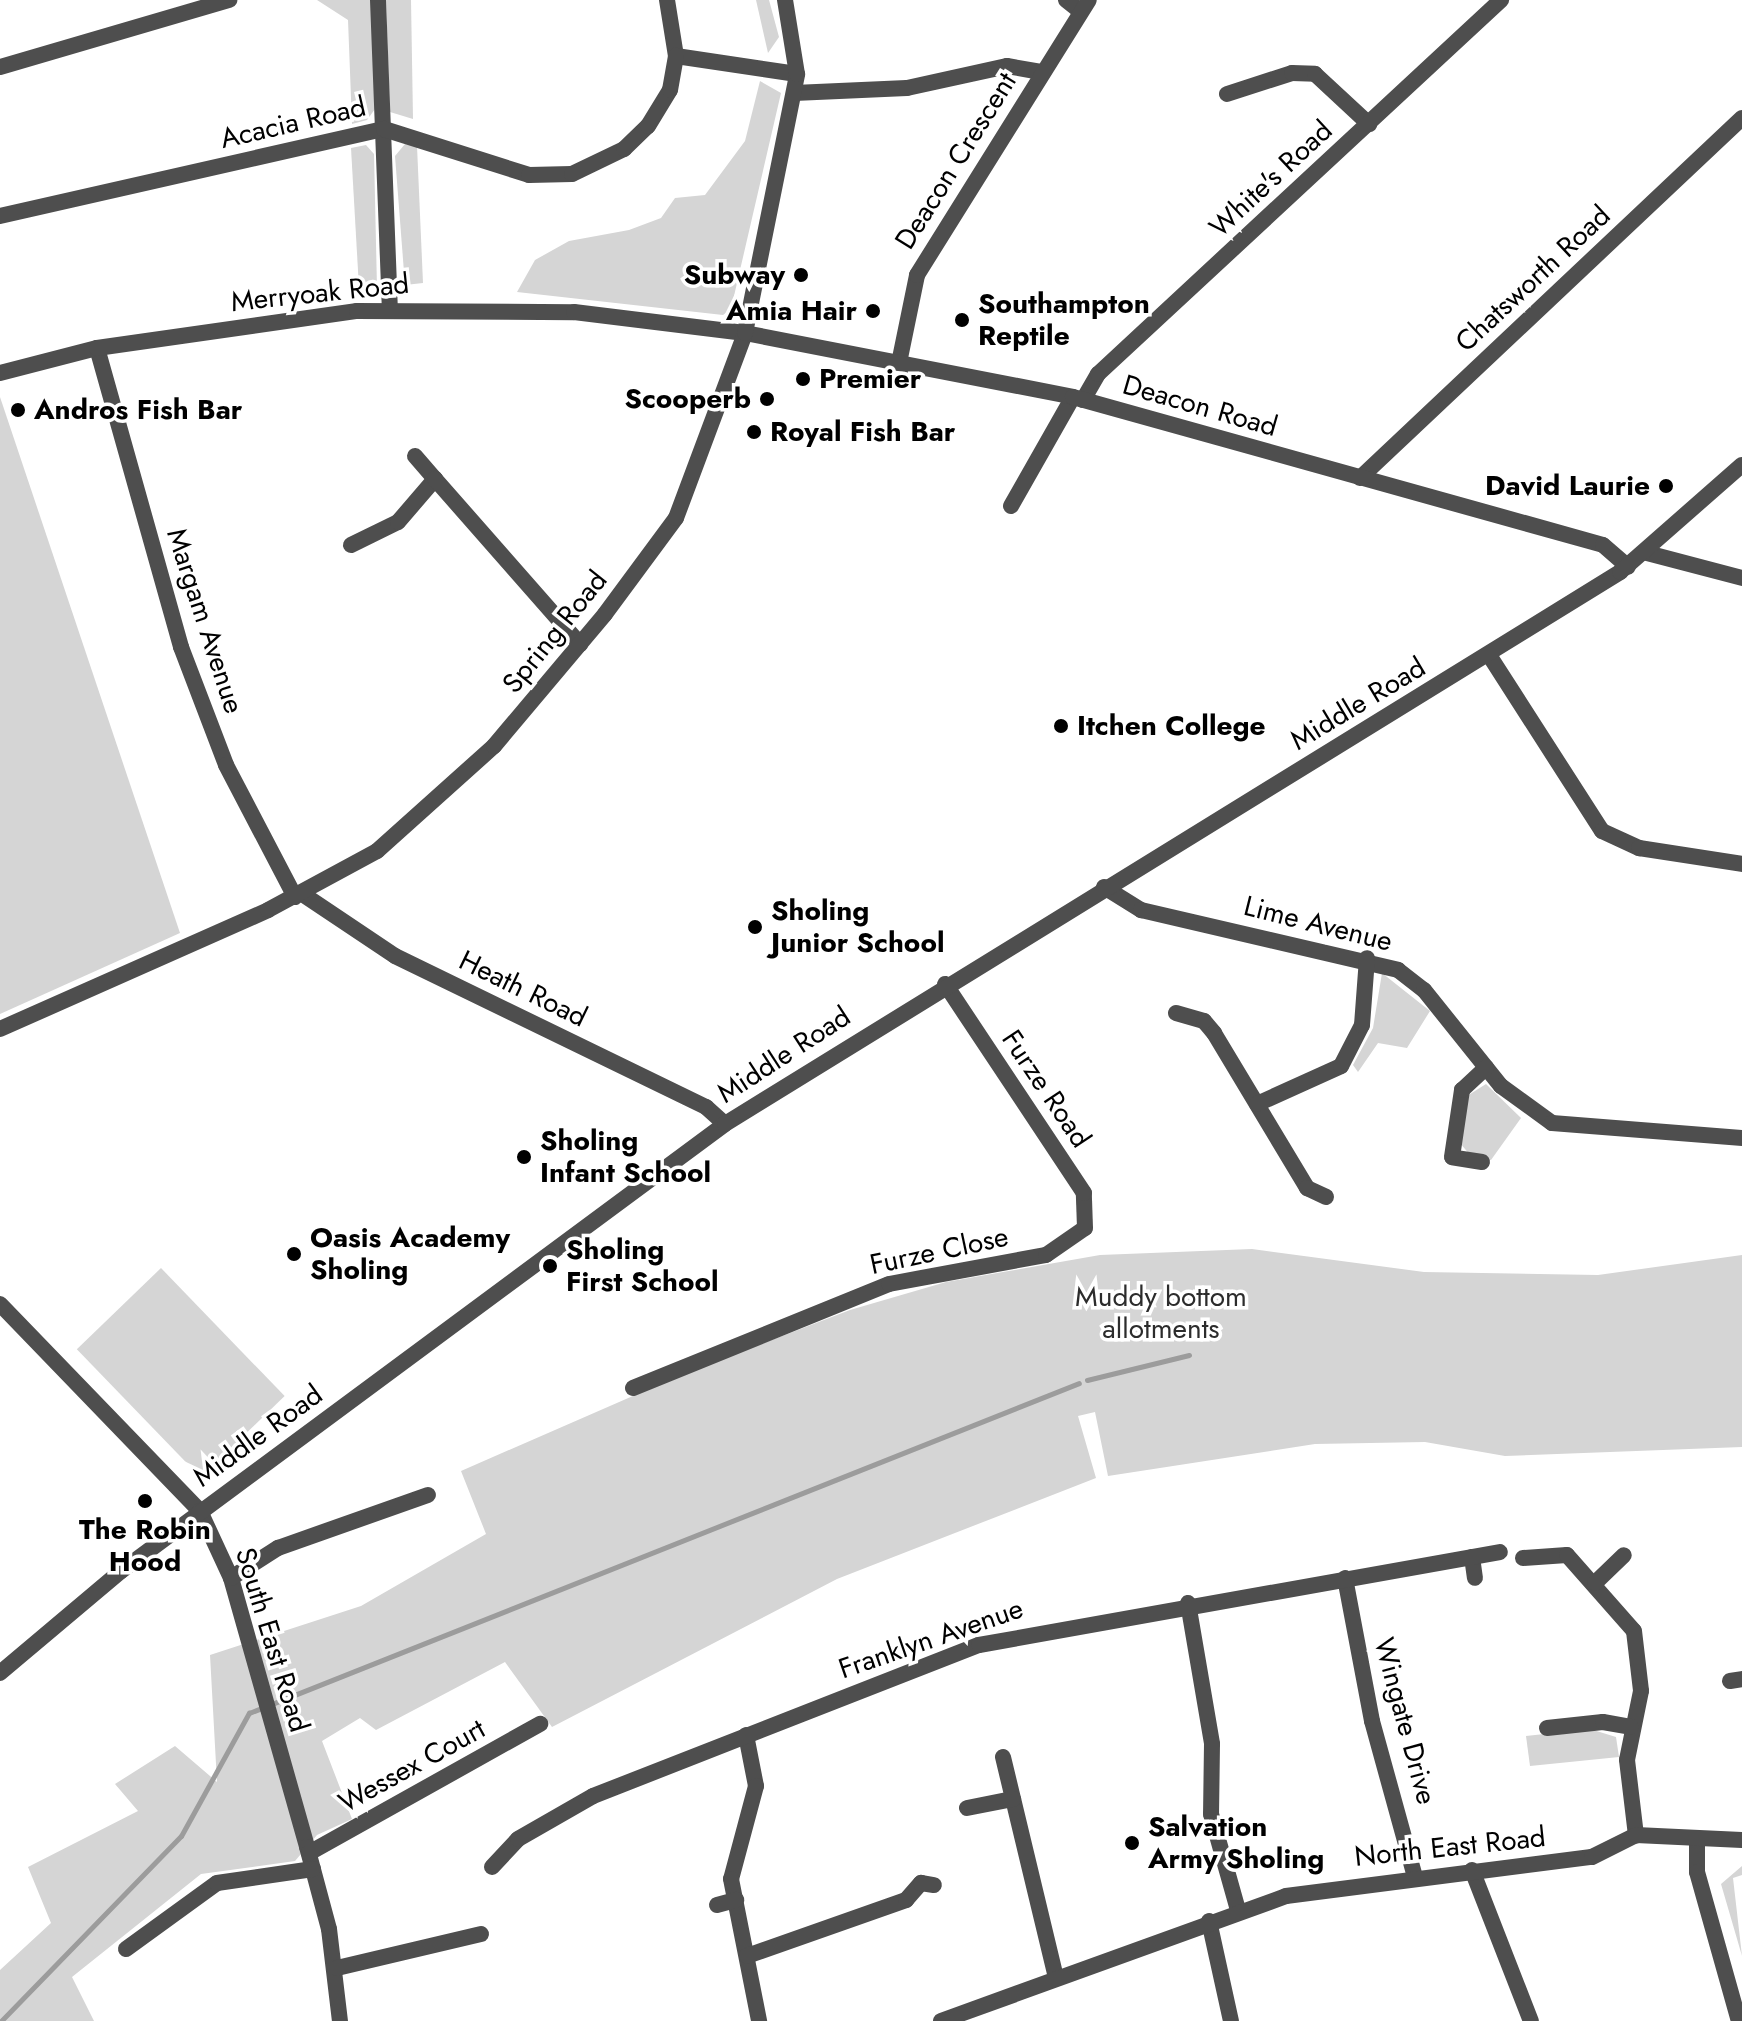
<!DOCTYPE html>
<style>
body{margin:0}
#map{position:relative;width:1742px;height:2021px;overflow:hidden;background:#fff;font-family:Jost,sans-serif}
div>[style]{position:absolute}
.green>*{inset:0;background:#d5d5d5;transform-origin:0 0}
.stream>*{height:5px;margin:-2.5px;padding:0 2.5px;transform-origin:2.5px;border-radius:2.5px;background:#9c9c9c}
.minor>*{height:16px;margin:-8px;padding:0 8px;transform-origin:8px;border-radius:8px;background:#4e4e4e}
.tertiary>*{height:16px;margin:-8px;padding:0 8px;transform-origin:8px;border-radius:8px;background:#4e4e4e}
.dots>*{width:22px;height:22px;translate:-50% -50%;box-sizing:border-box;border:4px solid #fff;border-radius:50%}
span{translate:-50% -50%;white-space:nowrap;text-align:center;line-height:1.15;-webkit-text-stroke:7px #fff;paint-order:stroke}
.street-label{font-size:28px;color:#000}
.poi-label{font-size:28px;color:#000;font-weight:700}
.right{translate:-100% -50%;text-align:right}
.left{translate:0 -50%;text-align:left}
.park-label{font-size:28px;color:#2c2c2c}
</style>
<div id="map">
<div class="green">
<i style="clip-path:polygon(317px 0,372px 0,375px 109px,367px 120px,352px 124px,348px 20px)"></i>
<i style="clip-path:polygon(386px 0,411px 0,413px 119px,390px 112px)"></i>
<i style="clip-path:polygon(756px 0,769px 0,779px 37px,768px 53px)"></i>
<i style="clip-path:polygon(760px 81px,781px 93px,731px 309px,723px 315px,517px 292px,535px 260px,569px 241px,629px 230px,661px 218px,675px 198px,705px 195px,745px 141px)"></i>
<i style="clip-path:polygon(405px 144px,417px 146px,423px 283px,405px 285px,395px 156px)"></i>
<i style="clip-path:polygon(366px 145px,374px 154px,377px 288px,359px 288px,351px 148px)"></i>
<i style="clip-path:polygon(0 397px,180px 933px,0 1014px)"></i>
<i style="clip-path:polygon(1382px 973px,1430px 1011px,1407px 1048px,1378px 1043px,1358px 1072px,1353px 1065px,1373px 1028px)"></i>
<i style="clip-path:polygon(1486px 1084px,1521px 1118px,1491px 1160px,1470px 1155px,1460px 1143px,1467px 1096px)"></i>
<i style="clip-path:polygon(1252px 1249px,1424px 1272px,1598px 1275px,1742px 1255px,1742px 1447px,1505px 1456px,1425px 1442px,1315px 1444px,1108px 1476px,1095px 1412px,1078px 1416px,1096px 1478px,837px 1579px,552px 1727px,505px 1662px,376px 1730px,360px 1718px,322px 1741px,352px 1819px,317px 1835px,295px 1861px,201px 1874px,72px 1977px,94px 2021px,0 2021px,0 1970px,51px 1923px,28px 1867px,138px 1811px,115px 1784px,175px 1746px,217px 1782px,210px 1655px,361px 1606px,486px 1534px,461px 1471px,681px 1375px,850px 1310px,946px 1282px,1100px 1255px)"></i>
<i style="left:161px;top:1268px;width:178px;height:117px;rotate:46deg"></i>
<i style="clip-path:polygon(1590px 1729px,1616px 1737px,1619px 1757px,1530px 1766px,1526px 1736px)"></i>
<i style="clip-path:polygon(1742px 1866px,1742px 1875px,1733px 1878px,1742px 1956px,1721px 1884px)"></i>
</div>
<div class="stream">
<i style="left:1087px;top:1380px;width:105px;rotate:-13.8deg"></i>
<i style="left:1px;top:2021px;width:258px;rotate:-45.8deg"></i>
<i style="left:181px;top:1836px;width:141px;rotate:-61.1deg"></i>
<i style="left:249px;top:1713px;width:893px;rotate:-21.68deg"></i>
</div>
<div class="minor">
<i style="left:378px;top:0;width:307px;rotate:87.8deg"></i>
<i style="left:667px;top:0;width:57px;rotate:80.9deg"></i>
<i style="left:676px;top:56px;width:122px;rotate:8.5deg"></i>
<i style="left:1066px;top:0;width:18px;rotate:38deg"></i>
<i style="left:0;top:67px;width:239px;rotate:-16.3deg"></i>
<i style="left:794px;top:93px;width:113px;rotate:-2.5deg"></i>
<i style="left:907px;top:88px;width:102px;rotate:-12.4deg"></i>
<i style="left:1007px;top:66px;width:36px;rotate:10deg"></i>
<i style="left:1227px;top:94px;width:68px;rotate:-17.9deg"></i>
<i style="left:1292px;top:73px;width:23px;rotate:2deg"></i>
<i style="left:1315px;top:74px;width:74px;rotate:42.8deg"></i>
<i style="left:0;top:216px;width:394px;rotate:-12.8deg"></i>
<i style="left:384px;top:129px;width:152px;rotate:17.6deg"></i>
<i style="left:529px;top:175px;width:43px;rotate:-1.3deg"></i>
<i style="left:572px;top:174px;width:58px;rotate:-25.7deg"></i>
<i style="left:624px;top:149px;width:33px;rotate:-44deg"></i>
<i style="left:648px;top:126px;width:42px;rotate:-58.6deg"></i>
<i style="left:670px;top:90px;width:35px;rotate:-80deg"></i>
<i style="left:97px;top:348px;width:311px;rotate:74.3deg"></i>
<i style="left:181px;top:647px;width:126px;rotate:69.1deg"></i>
<i style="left:226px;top:765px;width:149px;rotate:62.4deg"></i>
<i style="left:899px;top:363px;width:90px;rotate:-78.4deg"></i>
<i style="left:917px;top:275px;width:324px;rotate:-58deg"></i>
<i style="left:1083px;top:400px;width:30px;rotate:-60deg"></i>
<i style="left:1098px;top:374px;width:550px;rotate:-42.86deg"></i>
<i style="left:415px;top:456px;width:30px;rotate:49deg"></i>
<i style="left:1360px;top:478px;width:525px;rotate:-43.3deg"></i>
<i style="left:1011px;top:506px;width:125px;rotate:-60.4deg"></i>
<i style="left:351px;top:545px;width:52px;rotate:-26.1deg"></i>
<i style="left:398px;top:522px;width:57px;rotate:-49.3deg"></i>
<i style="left:435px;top:479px;width:220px;rotate:48.7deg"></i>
<i style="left:1489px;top:655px;width:209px;rotate:57.3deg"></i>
<i style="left:1602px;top:831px;width:41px;rotate:24.7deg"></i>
<i style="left:1639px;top:848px;width:104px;rotate:8.8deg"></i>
<i style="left:1104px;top:887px;width:44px;rotate:31.9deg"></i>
<i style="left:1141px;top:910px;width:264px;rotate:13.1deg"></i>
<i style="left:1398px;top:970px;width:33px;rotate:38deg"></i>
<i style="left:1424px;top:990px;width:123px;rotate:51.3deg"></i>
<i style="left:1501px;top:1086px;width:63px;rotate:36deg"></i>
<i style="left:1552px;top:1123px;width:191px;rotate:4.5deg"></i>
<i style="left:301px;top:893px;width:113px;rotate:33.8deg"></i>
<i style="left:395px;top:956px;width:346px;rotate:25.9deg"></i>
<i style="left:706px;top:1107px;width:25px;rotate:42deg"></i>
<i style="left:1176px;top:1013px;width:29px;rotate:16deg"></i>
<i style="left:1204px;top:1021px;width:16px;rotate:50deg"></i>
<i style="left:1214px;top:1033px;width:181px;rotate:59deg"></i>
<i style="left:1307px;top:1188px;width:21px;rotate:25deg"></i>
<i style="left:1257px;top:1104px;width:92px;rotate:-24.3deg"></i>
<i style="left:1341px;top:1066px;width:46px;rotate:-62.9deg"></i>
<i style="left:1362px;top:1025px;width:67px;rotate:-85.7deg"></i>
<i style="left:1482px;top:1162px;width:30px;rotate:-171deg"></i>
<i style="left:1452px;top:1157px;width:68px;rotate:-81.5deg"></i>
<i style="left:1462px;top:1090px;width:33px;rotate:-43deg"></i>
<i style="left:0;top:1304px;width:288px;rotate:46deg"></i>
<i style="left:200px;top:1511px;width:74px;rotate:65.2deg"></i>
<i style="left:231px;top:1578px;width:280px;rotate:74.2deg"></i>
<i style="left:307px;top:1847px;width:85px;rotate:75deg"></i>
<i style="left:329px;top:1929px;width:93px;rotate:83.2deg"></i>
<i style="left:633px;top:1388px;width:276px;rotate:-22.1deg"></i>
<i style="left:889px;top:1284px;width:160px;rotate:-10.5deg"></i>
<i style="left:1046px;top:1255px;width:47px;rotate:-34.7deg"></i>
<i style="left:1085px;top:1228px;width:35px;rotate:-92deg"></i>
<i style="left:1084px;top:1193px;width:251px;rotate:-123.6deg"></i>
<i style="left:1472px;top:1557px;width:21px;rotate:82deg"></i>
<i style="left:1523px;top:1558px;width:44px;rotate:-3.9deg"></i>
<i style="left:1567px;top:1555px;width:101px;rotate:48.6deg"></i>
<i style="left:1634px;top:1631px;width:60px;rotate:83.3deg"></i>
<i style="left:1641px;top:1691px;width:70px;rotate:101.5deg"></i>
<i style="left:1627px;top:1760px;width:76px;rotate:83.2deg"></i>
<i style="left:231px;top:1578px;width:56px;rotate:-32.6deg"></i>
<i style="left:278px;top:1548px;width:159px;rotate:-19.5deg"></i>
<i style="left:1345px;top:1578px;width:146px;rotate:79.3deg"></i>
<i style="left:1372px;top:1721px;width:162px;rotate:74.6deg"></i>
<i style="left:1595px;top:1583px;width:40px;rotate:-44deg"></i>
<i style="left:1188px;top:1603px;width:143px;rotate:80.3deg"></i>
<i style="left:1212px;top:1744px;width:70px;rotate:90.8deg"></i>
<i style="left:1211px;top:1814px;width:100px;rotate:74.3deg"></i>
<i style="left:1730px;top:1681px;width:12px;rotate:-9deg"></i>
<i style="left:1547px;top:1728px;width:56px;rotate:-6.1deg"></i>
<i style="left:1603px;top:1722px;width:28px;rotate:10deg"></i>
<i style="left:746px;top:1735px;width:52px;rotate:78.9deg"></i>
<i style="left:756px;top:1786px;width:96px;rotate:105deg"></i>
<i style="left:731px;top:1879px;width:145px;rotate:78.8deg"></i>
<i style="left:1003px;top:1757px;width:227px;rotate:76.5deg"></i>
<i style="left:967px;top:1808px;width:47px;rotate:-11.1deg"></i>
<i style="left:1697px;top:1842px;width:30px;rotate:90deg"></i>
<i style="left:1697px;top:1872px;width:155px;rotate:74.3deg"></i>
<i style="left:309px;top:1853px;width:265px;rotate:-29.2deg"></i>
<i style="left:492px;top:1867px;width:38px;rotate:-47deg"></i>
<i style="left:518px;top:1839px;width:86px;rotate:-29.8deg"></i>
<i style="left:593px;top:1796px;width:414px;rotate:-21.4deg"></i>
<i style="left:979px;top:1645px;width:529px;rotate:-10.12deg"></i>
<i style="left:1472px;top:1870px;width:162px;rotate:68.7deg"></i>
<i style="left:717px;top:1905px;width:20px;rotate:-15deg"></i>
<i style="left:1209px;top:1921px;width:102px;rotate:77.6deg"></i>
<i style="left:126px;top:1949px;width:112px;rotate:-36deg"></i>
<i style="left:217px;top:1883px;width:97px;rotate:-8.3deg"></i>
<i style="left:747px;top:1956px;width:169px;rotate:-19.4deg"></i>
<i style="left:906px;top:1900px;width:23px;rotate:-49deg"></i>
<i style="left:921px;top:1883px;width:13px;rotate:9deg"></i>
<i style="left:337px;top:1968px;width:148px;rotate:-13.3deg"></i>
<i style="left:941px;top:2021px;width:367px;rotate:-19.9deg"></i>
<i style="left:1286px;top:1896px;width:308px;rotate:-7.3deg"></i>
<i style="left:1592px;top:1857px;width:49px;rotate:-26.6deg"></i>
<i style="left:1636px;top:1835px;width:106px;rotate:2.7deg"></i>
</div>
<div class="tertiary">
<i style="left:0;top:373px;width:100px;rotate:-14.5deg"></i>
<i style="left:97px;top:348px;width:263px;rotate:-8.1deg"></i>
<i style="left:357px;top:311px;width:217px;rotate:0.3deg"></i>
<i style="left:574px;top:312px;width:172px;rotate:7deg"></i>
<i style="left:745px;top:333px;width:334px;rotate:11deg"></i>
<i style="left:1073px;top:397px;width:550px;rotate:15.6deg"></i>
<i style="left:1603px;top:545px;width:33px;rotate:41deg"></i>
<i style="left:1647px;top:553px;width:98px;rotate:14.7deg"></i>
<i style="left:0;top:1029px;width:293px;rotate:-23.9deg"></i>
<i style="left:268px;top:910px;width:124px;rotate:-28.4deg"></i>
<i style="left:377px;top:851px;width:157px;rotate:-41.9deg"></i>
<i style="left:494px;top:746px;width:172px;rotate:-49.9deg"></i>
<i style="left:605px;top:614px;width:119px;rotate:-53.5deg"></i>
<i style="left:676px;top:518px;width:197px;rotate:-69.5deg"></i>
<i style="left:745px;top:333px;width:264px;rotate:-78.6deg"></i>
<i style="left:797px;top:74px;width:75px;rotate:-99.2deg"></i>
<i style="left:0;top:1673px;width:158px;rotate:-40.1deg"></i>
<i style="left:121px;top:1571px;width:751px;rotate:-36.5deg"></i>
<i style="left:725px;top:1124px;width:1052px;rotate:-31.66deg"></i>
<i style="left:1620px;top:572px;width:162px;rotate:-41.3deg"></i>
</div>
<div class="dots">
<i style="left:801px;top:275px;background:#000"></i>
<i style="left:873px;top:311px;background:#000"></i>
<i style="left:962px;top:320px;background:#000"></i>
<i style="left:803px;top:379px;background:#000"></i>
<i style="left:767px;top:399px;background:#000"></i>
<i style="left:18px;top:410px;background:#000"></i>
<i style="left:754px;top:432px;background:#000"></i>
<i style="left:1666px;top:486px;background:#000"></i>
<i style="left:1061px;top:726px;background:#000"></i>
<i style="left:755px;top:927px;background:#000"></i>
<i style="left:524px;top:1157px;background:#000"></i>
<i style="left:294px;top:1254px;background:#000"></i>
<i style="left:550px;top:1266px;background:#000"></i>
<i style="left:145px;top:1501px;background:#000"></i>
<i style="left:1132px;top:1843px;background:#000"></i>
</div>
<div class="street-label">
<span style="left:293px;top:123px;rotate:-13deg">Acacia Road</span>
<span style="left:956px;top:161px;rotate:-58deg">Deacon Crescent</span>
<span style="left:1271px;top:179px;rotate:-43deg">White's Road</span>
<span style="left:1533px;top:279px;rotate:-43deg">Chatsworth Road</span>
<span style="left:320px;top:293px;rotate:-6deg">Merryoak Road</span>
<span style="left:1200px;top:406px;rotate:16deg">Deacon Road</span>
<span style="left:205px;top:621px;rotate:72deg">Margam Avenue</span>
<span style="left:555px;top:632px;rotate:-51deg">Spring Road</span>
<span style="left:1358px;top:704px;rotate:-31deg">Middle Road</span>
<span style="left:1318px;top:924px;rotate:14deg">Lime Avenue</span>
<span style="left:523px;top:989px;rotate:26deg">Heath Road</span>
<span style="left:784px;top:1055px;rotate:-33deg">Middle Road</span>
<span style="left:1046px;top:1089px;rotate:56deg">Furze Road</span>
<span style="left:939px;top:1251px;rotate:-12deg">Furze Close</span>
<span style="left:258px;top:1436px;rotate:-36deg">Middle Road</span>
<span style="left:931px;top:1639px;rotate:-19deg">Franklyn Avenue</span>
<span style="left:272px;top:1640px;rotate:73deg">South East Road</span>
<span style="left:1405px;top:1721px;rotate:75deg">Wingate Drive</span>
<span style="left:412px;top:1766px;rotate:-29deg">Wessex Court</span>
<span style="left:1450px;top:1847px;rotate:-6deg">North East Road</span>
</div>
<div class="poi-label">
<span class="right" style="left:785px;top:275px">Subway</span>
<span class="left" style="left:978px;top:320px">Southampton<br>Reptile</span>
<span class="right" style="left:857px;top:311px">Amia Hair</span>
<span class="left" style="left:819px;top:379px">Premier</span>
<span class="right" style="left:751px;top:399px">Scooperb</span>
<span class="left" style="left:34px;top:410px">Andros Fish Bar</span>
<span class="left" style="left:770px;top:432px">Royal Fish Bar</span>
<span class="right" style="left:1650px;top:486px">David Laurie</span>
<span class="left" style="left:1077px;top:726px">Itchen College</span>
<span class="left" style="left:771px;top:927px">Sholing<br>Junior School</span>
<span class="left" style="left:540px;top:1157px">Sholing<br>Infant School</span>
<span class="left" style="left:310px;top:1254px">Oasis Academy<br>Sholing</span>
<span class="left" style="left:566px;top:1266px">Sholing<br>First School</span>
<span style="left:145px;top:1546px">The Robin<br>Hood</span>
<span class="left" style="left:1148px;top:1843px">Salvation<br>Army Sholing</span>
</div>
<div class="park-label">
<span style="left:1161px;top:1313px">Muddy bottom<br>allotments</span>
</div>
</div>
